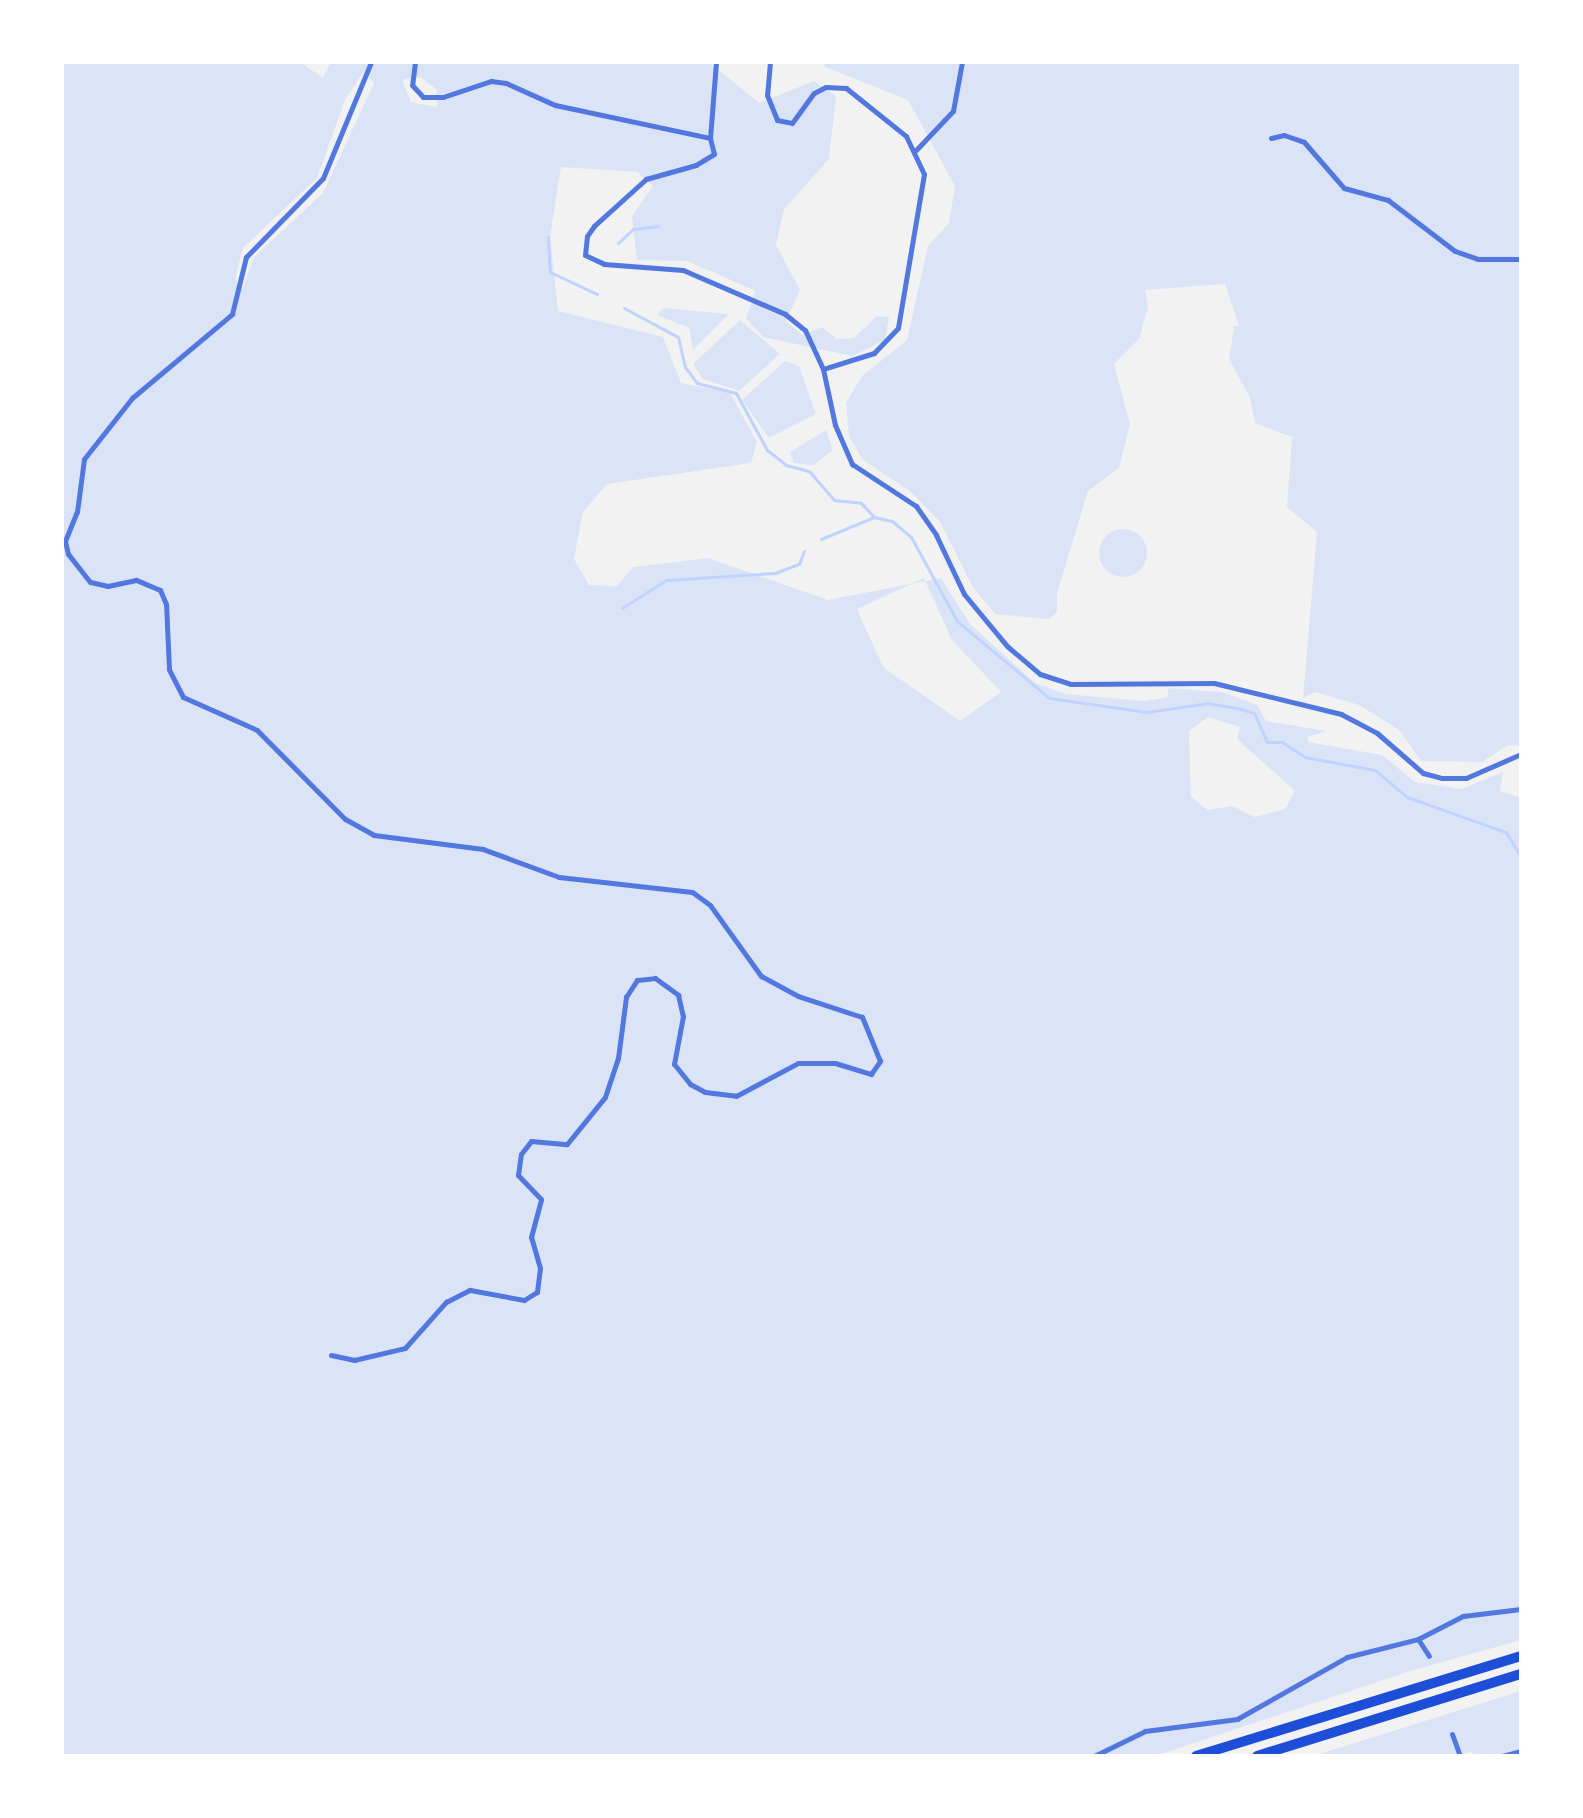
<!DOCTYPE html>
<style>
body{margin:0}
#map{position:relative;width:1583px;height:1818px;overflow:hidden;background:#f2f2f2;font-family:Raleway,sans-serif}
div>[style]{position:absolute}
.green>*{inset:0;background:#dbe4f7}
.round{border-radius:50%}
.stream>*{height:3px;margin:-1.5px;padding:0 1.5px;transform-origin:1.5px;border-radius:1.5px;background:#bfd3fe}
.minor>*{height:5px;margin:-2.5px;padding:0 2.5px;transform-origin:2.5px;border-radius:2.5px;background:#5277de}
.motorway>*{height:10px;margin:-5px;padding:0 5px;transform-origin:5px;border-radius:5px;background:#1d4ed8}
span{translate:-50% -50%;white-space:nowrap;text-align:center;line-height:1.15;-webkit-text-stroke:6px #fff;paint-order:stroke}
.frame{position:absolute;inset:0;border:64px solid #fff;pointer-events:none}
</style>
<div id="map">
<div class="green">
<i style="clip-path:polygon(evenodd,62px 62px,300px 62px,323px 78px,331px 62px,709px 62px,759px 103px,814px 81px,836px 96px,829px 159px,784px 209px,776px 245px,800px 290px,786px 321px,802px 335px,822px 327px,837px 339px,854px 338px,877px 316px,889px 317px,885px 340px,852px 356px,763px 337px,746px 318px,756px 291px,687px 261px,637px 260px,632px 216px,653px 186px,637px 172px,561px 167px,550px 237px,558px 311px,663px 337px,681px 383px,730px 393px,757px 442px,751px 463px,607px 484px,583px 512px,574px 559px,589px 585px,617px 586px,633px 567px,708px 558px,828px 600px,941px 578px,970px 624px,1035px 683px,1065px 694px,1145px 701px,1168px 697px,1168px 688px,1222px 692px,1257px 705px,1266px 721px,1327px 731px,1307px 737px,1308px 742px,1382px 755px,1415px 782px,1461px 789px,1503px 772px,1500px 791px,1521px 798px,1521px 1640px,1407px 1672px,1155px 1756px,62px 1756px,62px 62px,364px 71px,374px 83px,323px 193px,254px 257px,243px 288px,235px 279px,243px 248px,317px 178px,345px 100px,364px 71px,62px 62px,421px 77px,437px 90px,437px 107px,411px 102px,402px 80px,421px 77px,62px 62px,924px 578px,952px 640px,1001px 692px,960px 721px,883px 667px,857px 609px,924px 578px,62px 62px,1208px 717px,1240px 727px,1237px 739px,1295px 791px,1285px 809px,1255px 817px,1232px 806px,1208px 810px,1191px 797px,1189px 731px,1208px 717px)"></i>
<i style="clip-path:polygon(824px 62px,1521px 62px,1521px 746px,1508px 745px,1482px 762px,1421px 761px,1399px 730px,1359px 705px,1315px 692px,1303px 698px,1317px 532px,1287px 507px,1292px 437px,1255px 423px,1250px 398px,1229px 359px,1234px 326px,1239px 326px,1225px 284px,1145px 290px,1148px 307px,1139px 339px,1114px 364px,1130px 424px,1119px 468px,1088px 491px,1057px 593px,1057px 612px,1049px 619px,995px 614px,973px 587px,940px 522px,911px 492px,863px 460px,849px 436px,846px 403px,862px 376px,907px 340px,928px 246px,949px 223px,955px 186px,908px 100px,825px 67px)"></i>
<i style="clip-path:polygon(663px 308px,729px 314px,693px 350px,689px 328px,657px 315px)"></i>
<i style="clip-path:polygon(740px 320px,780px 354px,739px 391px,703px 379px,693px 364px)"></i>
<i style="clip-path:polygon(785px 361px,799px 366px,816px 414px,769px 438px,742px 400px)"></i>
<i style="clip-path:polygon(826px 430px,833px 450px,813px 465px,794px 463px,790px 452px)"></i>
<i class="round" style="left:1099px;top:529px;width:48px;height:48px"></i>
<i style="clip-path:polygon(1521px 1691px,1521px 1756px,1474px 1756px,1471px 1751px,1459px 1756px,1313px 1756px)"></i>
</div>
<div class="stream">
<i style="left:548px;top:237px;width:35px;rotate:87deg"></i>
<i style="left:550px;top:272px;width:52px;rotate:25.1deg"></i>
<i style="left:618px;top:243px;width:21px;rotate:-43deg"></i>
<i style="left:633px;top:229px;width:25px;rotate:-7deg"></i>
<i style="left:624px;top:308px;width:61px;rotate:28.2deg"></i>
<i style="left:678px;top:337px;width:31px;rotate:77deg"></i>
<i style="left:685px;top:367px;width:20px;rotate:53deg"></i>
<i style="left:697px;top:383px;width:40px;rotate:14.4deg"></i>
<i style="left:736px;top:393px;width:65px;rotate:61.5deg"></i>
<i style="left:767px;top:450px;width:24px;rotate:38deg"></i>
<i style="left:786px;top:465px;width:24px;rotate:15deg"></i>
<i style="left:809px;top:471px;width:38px;rotate:49deg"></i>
<i style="left:834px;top:500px;width:27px;rotate:6deg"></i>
<i style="left:861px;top:503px;width:19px;rotate:47deg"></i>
<i style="left:874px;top:517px;width:18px;rotate:13deg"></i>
<i style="left:892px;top:521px;width:25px;rotate:40deg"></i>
<i style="left:911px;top:537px;width:96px;rotate:61.3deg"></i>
<i style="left:957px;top:621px;width:120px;rotate:39.9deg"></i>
<i style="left:1049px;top:698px;width:99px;rotate:8.1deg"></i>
<i style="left:1147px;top:712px;width:62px;rotate:-8.4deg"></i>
<i style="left:1208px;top:703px;width:34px;rotate:10deg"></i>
<i style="left:1241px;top:709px;width:14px;rotate:17deg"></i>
<i style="left:1254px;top:713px;width:32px;rotate:66deg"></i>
<i style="left:1267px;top:742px;width:15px"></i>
<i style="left:1282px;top:742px;width:27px;rotate:33deg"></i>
<i style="left:1305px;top:757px;width:71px;rotate:10.5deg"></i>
<i style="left:1375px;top:770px;width:42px;rotate:40.2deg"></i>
<i style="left:1407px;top:797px;width:105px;rotate:19.5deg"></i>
<i style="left:1506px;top:832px;width:29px;rotate:59deg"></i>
<i style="left:821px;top:539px;width:57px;rotate:-22.5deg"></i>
<i style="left:622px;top:608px;width:52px;rotate:-32.5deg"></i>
<i style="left:666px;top:580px;width:109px;rotate:-3.7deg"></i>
<i style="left:775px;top:573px;width:26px;rotate:-21deg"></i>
<i style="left:799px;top:564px;width:14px;rotate:-69deg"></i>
</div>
<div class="minor">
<i style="left:415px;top:62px;width:23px;rotate:97deg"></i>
<i style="left:412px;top:85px;width:16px;rotate:47deg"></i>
<i style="left:423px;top:97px;width:20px"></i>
<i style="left:443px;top:97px;width:51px;rotate:-18.4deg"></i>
<i style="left:491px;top:81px;width:15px;rotate:8deg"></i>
<i style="left:506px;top:83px;width:54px;rotate:24.2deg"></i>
<i style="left:555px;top:105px;width:158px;rotate:12deg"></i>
<i style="left:716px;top:62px;width:76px;rotate:94.5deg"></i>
<i style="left:710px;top:138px;width:16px;rotate:76deg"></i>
<i style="left:714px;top:154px;width:21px;rotate:149deg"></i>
<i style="left:696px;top:165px;width:52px;rotate:164.4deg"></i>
<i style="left:646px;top:179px;width:70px;rotate:137.9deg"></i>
<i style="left:594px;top:226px;width:12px;rotate:125deg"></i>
<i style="left:587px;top:236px;width:19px;rotate:96deg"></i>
<i style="left:585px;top:255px;width:21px;rotate:25deg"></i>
<i style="left:604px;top:264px;width:79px;rotate:4.3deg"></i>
<i style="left:683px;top:270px;width:111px;rotate:23.3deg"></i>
<i style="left:785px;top:314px;width:26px;rotate:39deg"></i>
<i style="left:805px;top:330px;width:43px;rotate:65.2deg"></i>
<i style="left:823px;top:369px;width:57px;rotate:77.9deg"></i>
<i style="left:835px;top:425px;width:43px;rotate:66.4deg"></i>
<i style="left:852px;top:464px;width:77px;rotate:33.3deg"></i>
<i style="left:916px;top:506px;width:35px;rotate:55deg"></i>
<i style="left:936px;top:535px;width:65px;rotate:64.6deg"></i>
<i style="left:964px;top:594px;width:67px;rotate:50.4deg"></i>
<i style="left:1007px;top:646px;width:43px;rotate:40.3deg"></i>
<i style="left:1040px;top:674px;width:32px;rotate:18deg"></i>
<i style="left:1070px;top:684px;width:144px;rotate:-0.4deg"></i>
<i style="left:1214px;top:683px;width:131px;rotate:13.7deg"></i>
<i style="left:1341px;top:714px;width:41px;rotate:27.8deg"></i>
<i style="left:1377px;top:733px;width:61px;rotate:41deg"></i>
<i style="left:1423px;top:773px;width:20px;rotate:15deg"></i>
<i style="left:1442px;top:778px;width:24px"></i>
<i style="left:1466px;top:778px;width:60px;rotate:-23.6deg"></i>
<i style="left:770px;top:62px;width:33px;rotate:95deg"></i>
<i style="left:767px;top:95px;width:27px;rotate:68deg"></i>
<i style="left:777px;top:120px;width:15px;rotate:11deg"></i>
<i style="left:792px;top:123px;width:37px;rotate:-54deg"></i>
<i style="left:814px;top:93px;width:13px;rotate:-27deg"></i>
<i style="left:826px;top:87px;width:20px;rotate:3deg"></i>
<i style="left:846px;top:88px;width:77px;rotate:38.7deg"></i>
<i style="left:906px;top:136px;width:42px;rotate:64.7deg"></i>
<i style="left:924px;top:174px;width:156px;rotate:99.6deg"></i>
<i style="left:898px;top:328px;width:35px;rotate:134deg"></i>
<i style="left:874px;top:353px;width:53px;rotate:162.6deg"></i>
<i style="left:1271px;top:138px;width:13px;rotate:-13deg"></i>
<i style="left:1284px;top:135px;width:21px;rotate:19deg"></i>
<i style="left:1304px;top:142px;width:61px;rotate:49deg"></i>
<i style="left:1344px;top:188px;width:46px;rotate:15.3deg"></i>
<i style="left:1388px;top:200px;width:84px;rotate:37.3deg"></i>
<i style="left:1455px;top:251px;width:24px;rotate:19deg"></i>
<i style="left:1478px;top:259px;width:43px"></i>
<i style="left:916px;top:150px;width:54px;rotate:-46.5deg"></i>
<i style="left:953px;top:111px;width:50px;rotate:-79.6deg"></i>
<i style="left:331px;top:1355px;width:24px;rotate:12deg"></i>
<i style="left:354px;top:1360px;width:52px;rotate:-13.2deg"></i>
<i style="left:405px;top:1348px;width:62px;rotate:-48.3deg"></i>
<i style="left:446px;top:1302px;width:27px;rotate:-27deg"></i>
<i style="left:470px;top:1290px;width:55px;rotate:10.5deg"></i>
<i style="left:524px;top:1300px;width:15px;rotate:-32deg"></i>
<i style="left:537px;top:1292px;width:24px;rotate:-83deg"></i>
<i style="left:540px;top:1268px;width:32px;rotate:-106deg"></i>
<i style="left:531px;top:1237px;width:39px;rotate:-75deg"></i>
<i style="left:541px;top:1199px;width:33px;rotate:-134deg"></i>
<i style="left:518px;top:1175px;width:21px;rotate:-82deg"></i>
<i style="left:521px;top:1154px;width:16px;rotate:-52deg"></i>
<i style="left:531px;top:1141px;width:36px;rotate:5deg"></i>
<i style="left:567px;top:1144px;width:60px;rotate:-51deg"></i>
<i style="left:605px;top:1097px;width:41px;rotate:-71.6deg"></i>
<i style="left:618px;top:1058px;width:62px;rotate:-82.5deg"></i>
<i style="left:626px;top:997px;width:20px;rotate:-57deg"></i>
<i style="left:637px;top:980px;width:18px;rotate:-6deg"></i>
<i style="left:655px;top:978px;width:29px;rotate:36deg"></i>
<i style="left:678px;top:995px;width:22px;rotate:77deg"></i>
<i style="left:683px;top:1016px;width:49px;rotate:100.6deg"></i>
<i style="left:674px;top:1064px;width:26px;rotate:51deg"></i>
<i style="left:690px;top:1084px;width:17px;rotate:28deg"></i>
<i style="left:705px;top:1092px;width:31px;rotate:7deg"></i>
<i style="left:736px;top:1096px;width:70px;rotate:-28deg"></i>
<i style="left:798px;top:1063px;width:37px"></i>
<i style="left:835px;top:1063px;width:38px;rotate:17deg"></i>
<i style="left:871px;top:1074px;width:16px;rotate:-55deg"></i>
<i style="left:880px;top:1061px;width:48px;rotate:-112.2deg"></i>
<i style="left:862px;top:1017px;width:67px;rotate:-161.8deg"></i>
<i style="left:798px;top:996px;width:42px;rotate:-151.6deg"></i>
<i style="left:761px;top:976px;width:87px;rotate:-125.7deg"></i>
<i style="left:710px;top:905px;width:22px;rotate:-144deg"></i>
<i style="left:692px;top:892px;width:134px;rotate:-173.6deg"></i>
<i style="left:559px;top:877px;width:81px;rotate:-159.8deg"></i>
<i style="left:483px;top:849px;width:110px;rotate:-172.7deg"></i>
<i style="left:374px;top:835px;width:33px;rotate:-151deg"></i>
<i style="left:345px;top:819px;width:125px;rotate:-134.7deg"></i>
<i style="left:257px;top:730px;width:81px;rotate:-156deg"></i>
<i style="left:183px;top:697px;width:31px;rotate:-117deg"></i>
<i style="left:169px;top:669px;width:65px;rotate:-92.6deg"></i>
<i style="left:166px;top:604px;width:15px;rotate:-113deg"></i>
<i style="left:160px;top:590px;width:26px;rotate:-157deg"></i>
<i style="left:136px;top:580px;width:29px;rotate:168deg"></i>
<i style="left:108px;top:586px;width:18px;rotate:-167deg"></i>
<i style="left:90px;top:582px;width:36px;rotate:-128deg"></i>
<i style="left:68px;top:554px;width:13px;rotate:-103deg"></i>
<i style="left:65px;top:541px;width:31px;rotate:-68deg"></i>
<i style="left:77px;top:512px;width:53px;rotate:-82.5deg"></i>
<i style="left:84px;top:459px;width:78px;rotate:-51.8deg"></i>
<i style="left:132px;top:398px;width:131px;rotate:-40deg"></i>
<i style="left:232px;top:314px;width:59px;rotate:-76.2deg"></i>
<i style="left:246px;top:257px;width:110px;rotate:-45.7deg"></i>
<i style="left:323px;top:178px;width:126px;rotate:-67.5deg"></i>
<i style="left:1418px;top:1639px;width:20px;rotate:57deg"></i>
<i style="left:1452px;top:1734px;width:23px;rotate:70deg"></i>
<i style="left:1094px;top:1756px;width:57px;rotate:-26.1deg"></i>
<i style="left:1145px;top:1731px;width:93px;rotate:-7.4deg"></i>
<i style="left:1237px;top:1719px;width:126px;rotate:-29.4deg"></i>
<i style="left:1347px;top:1657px;width:73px;rotate:-14.2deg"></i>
<i style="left:1418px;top:1639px;width:51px;rotate:-27.1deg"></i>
<i style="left:1463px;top:1616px;width:58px;rotate:-6.9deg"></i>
<i style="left:1502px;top:1756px;width:20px;rotate:-15deg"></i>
</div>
<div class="motorway">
<i style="left:1196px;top:1756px;width:340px;rotate:-17.1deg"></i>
<i style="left:1257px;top:1756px;width:276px;rotate:-17.3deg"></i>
</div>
<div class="frame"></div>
</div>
